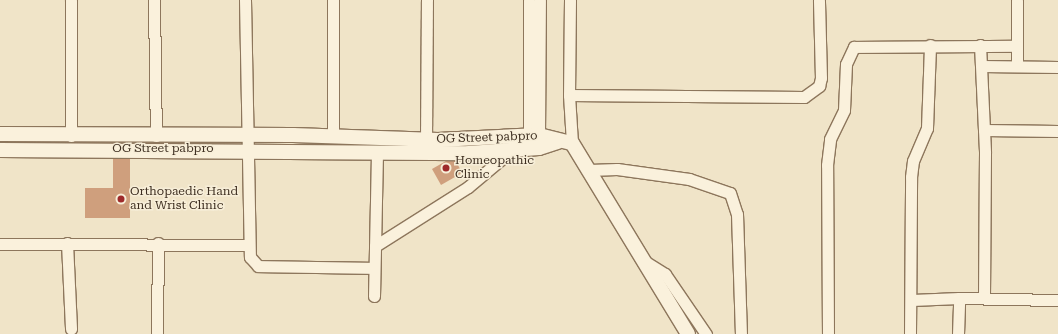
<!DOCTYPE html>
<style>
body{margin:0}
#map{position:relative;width:1058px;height:334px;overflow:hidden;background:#f0e4c8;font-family:"Roboto Serif",serif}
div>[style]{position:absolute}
.building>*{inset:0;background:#cf9f7d}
.roads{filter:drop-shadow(1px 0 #8d765c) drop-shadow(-1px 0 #8d765c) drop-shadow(0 1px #8d765c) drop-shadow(0 -1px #8d765c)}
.minor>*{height:11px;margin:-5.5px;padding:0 5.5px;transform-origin:5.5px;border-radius:5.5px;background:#faf1dc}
.tertiary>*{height:14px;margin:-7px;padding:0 7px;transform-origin:7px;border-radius:7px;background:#faf1dc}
.dots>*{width:11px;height:11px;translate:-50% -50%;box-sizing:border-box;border:2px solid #f7eed8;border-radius:50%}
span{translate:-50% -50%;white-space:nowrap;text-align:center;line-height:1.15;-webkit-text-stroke:3px #f7eed8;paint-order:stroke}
.street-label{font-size:12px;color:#3d2e20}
.poi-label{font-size:12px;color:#3d2e20}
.left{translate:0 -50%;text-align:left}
</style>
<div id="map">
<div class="building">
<i style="clip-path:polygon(113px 159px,130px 159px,130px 218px,85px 218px,85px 188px,113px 188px)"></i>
<i style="clip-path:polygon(446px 161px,456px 161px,462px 173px,441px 185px,432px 169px)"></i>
</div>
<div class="roads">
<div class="minor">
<i style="left:154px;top:0;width:136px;rotate:89.2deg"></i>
<i style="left:245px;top:0;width:257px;rotate:88.9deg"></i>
<i style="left:250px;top:257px;width:12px;rotate:48deg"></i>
<i style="left:258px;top:266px;width:116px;rotate:1deg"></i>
<i style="left:570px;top:0;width:95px;rotate:90.6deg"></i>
<i style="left:569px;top:95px;width:48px;rotate:86.4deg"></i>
<i style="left:1017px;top:0;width:66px;rotate:90deg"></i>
<i style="left:980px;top:45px;width:108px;rotate:87.3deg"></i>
<i style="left:985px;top:153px;width:144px;rotate:90.4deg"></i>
<i style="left:982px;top:66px;width:76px;rotate:0.8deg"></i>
<i style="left:569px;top:95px;width:235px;rotate:0.5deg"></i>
<i style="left:804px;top:97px;width:19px;rotate:-36deg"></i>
<i style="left:819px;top:86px;width:8px;rotate:-76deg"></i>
<i style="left:821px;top:78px;width:78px;rotate:-91.5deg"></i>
<i style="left:984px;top:130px;width:74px;rotate:0.8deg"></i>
<i style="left:539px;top:135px;width:135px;rotate:-89.6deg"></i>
<i style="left:71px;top:136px;width:136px;rotate:-90deg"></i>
<i style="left:333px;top:136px;width:136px;rotate:-90deg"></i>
<i style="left:529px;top:136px;width:136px;rotate:-90deg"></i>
<i style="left:426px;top:140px;width:140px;rotate:-89.6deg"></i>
<i style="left:589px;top:170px;width:28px;rotate:-2deg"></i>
<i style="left:617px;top:169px;width:73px;rotate:7.9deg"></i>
<i style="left:689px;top:179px;width:43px;rotate:18.9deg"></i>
<i style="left:730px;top:193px;width:22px;rotate:72deg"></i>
<i style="left:737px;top:214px;width:120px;rotate:88.1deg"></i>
<i style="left:67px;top:243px;width:86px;rotate:87.3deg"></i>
<i style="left:0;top:244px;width:249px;rotate:0.2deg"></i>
<i style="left:375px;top:246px;width:110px;rotate:-32.4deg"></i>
<i style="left:468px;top:187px;width:56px;rotate:-39.9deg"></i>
<i style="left:644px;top:261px;width:25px;rotate:32deg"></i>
<i style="left:665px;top:274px;width:73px;rotate:55.7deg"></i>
<i style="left:374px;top:296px;width:144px;rotate:-88.8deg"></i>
<i style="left:912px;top:300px;width:47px;rotate:-2.4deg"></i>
<i style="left:157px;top:334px;width:91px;rotate:-89.4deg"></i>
<i style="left:828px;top:334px;width:169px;rotate:-90.3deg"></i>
<i style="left:827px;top:165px;width:26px;rotate:-83deg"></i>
<i style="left:830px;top:139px;width:32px;rotate:-64deg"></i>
<i style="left:844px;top:110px;width:46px;rotate:-87.5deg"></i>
<i style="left:846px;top:64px;width:19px;rotate:-65deg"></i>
<i style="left:854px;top:47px;width:162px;rotate:-0.4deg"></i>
<i style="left:910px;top:334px;width:157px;rotate:-89.6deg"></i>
<i style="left:911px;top:177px;width:16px;rotate:-83deg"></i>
<i style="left:913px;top:161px;width:36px;rotate:-67deg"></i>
<i style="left:927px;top:128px;width:83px;rotate:-87.9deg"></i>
<i style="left:958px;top:334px;width:36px;rotate:-88deg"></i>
<i style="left:959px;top:298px;width:99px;rotate:1.2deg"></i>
</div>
<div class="tertiary">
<i style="left:0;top:134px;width:293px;rotate:0.2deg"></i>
<i style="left:293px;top:135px;width:145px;rotate:2deg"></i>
<i style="left:438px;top:140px;width:101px;rotate:-2.8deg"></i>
<i style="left:539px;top:135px;width:34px;rotate:14deg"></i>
<i style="left:572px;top:143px;width:223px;rotate:58.7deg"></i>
<i style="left:0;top:150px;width:469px;rotate:0.4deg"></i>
<i style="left:469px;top:153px;width:70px;rotate:-4.1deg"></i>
<i style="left:539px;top:148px;width:20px;rotate:-18deg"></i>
</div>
</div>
<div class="dots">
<i style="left:446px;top:168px;background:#9e2a2b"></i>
<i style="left:121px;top:199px;background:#9e2a2b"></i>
</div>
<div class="street-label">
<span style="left:487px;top:138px;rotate:-2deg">OG Street pabpro</span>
<span style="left:163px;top:149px">OG Street pabpro</span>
</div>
<div class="poi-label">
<span class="left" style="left:455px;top:168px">Homeopathic<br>Clinic</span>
<span class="left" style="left:130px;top:199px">Orthopaedic Hand<br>and Wrist Clinic</span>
</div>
</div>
